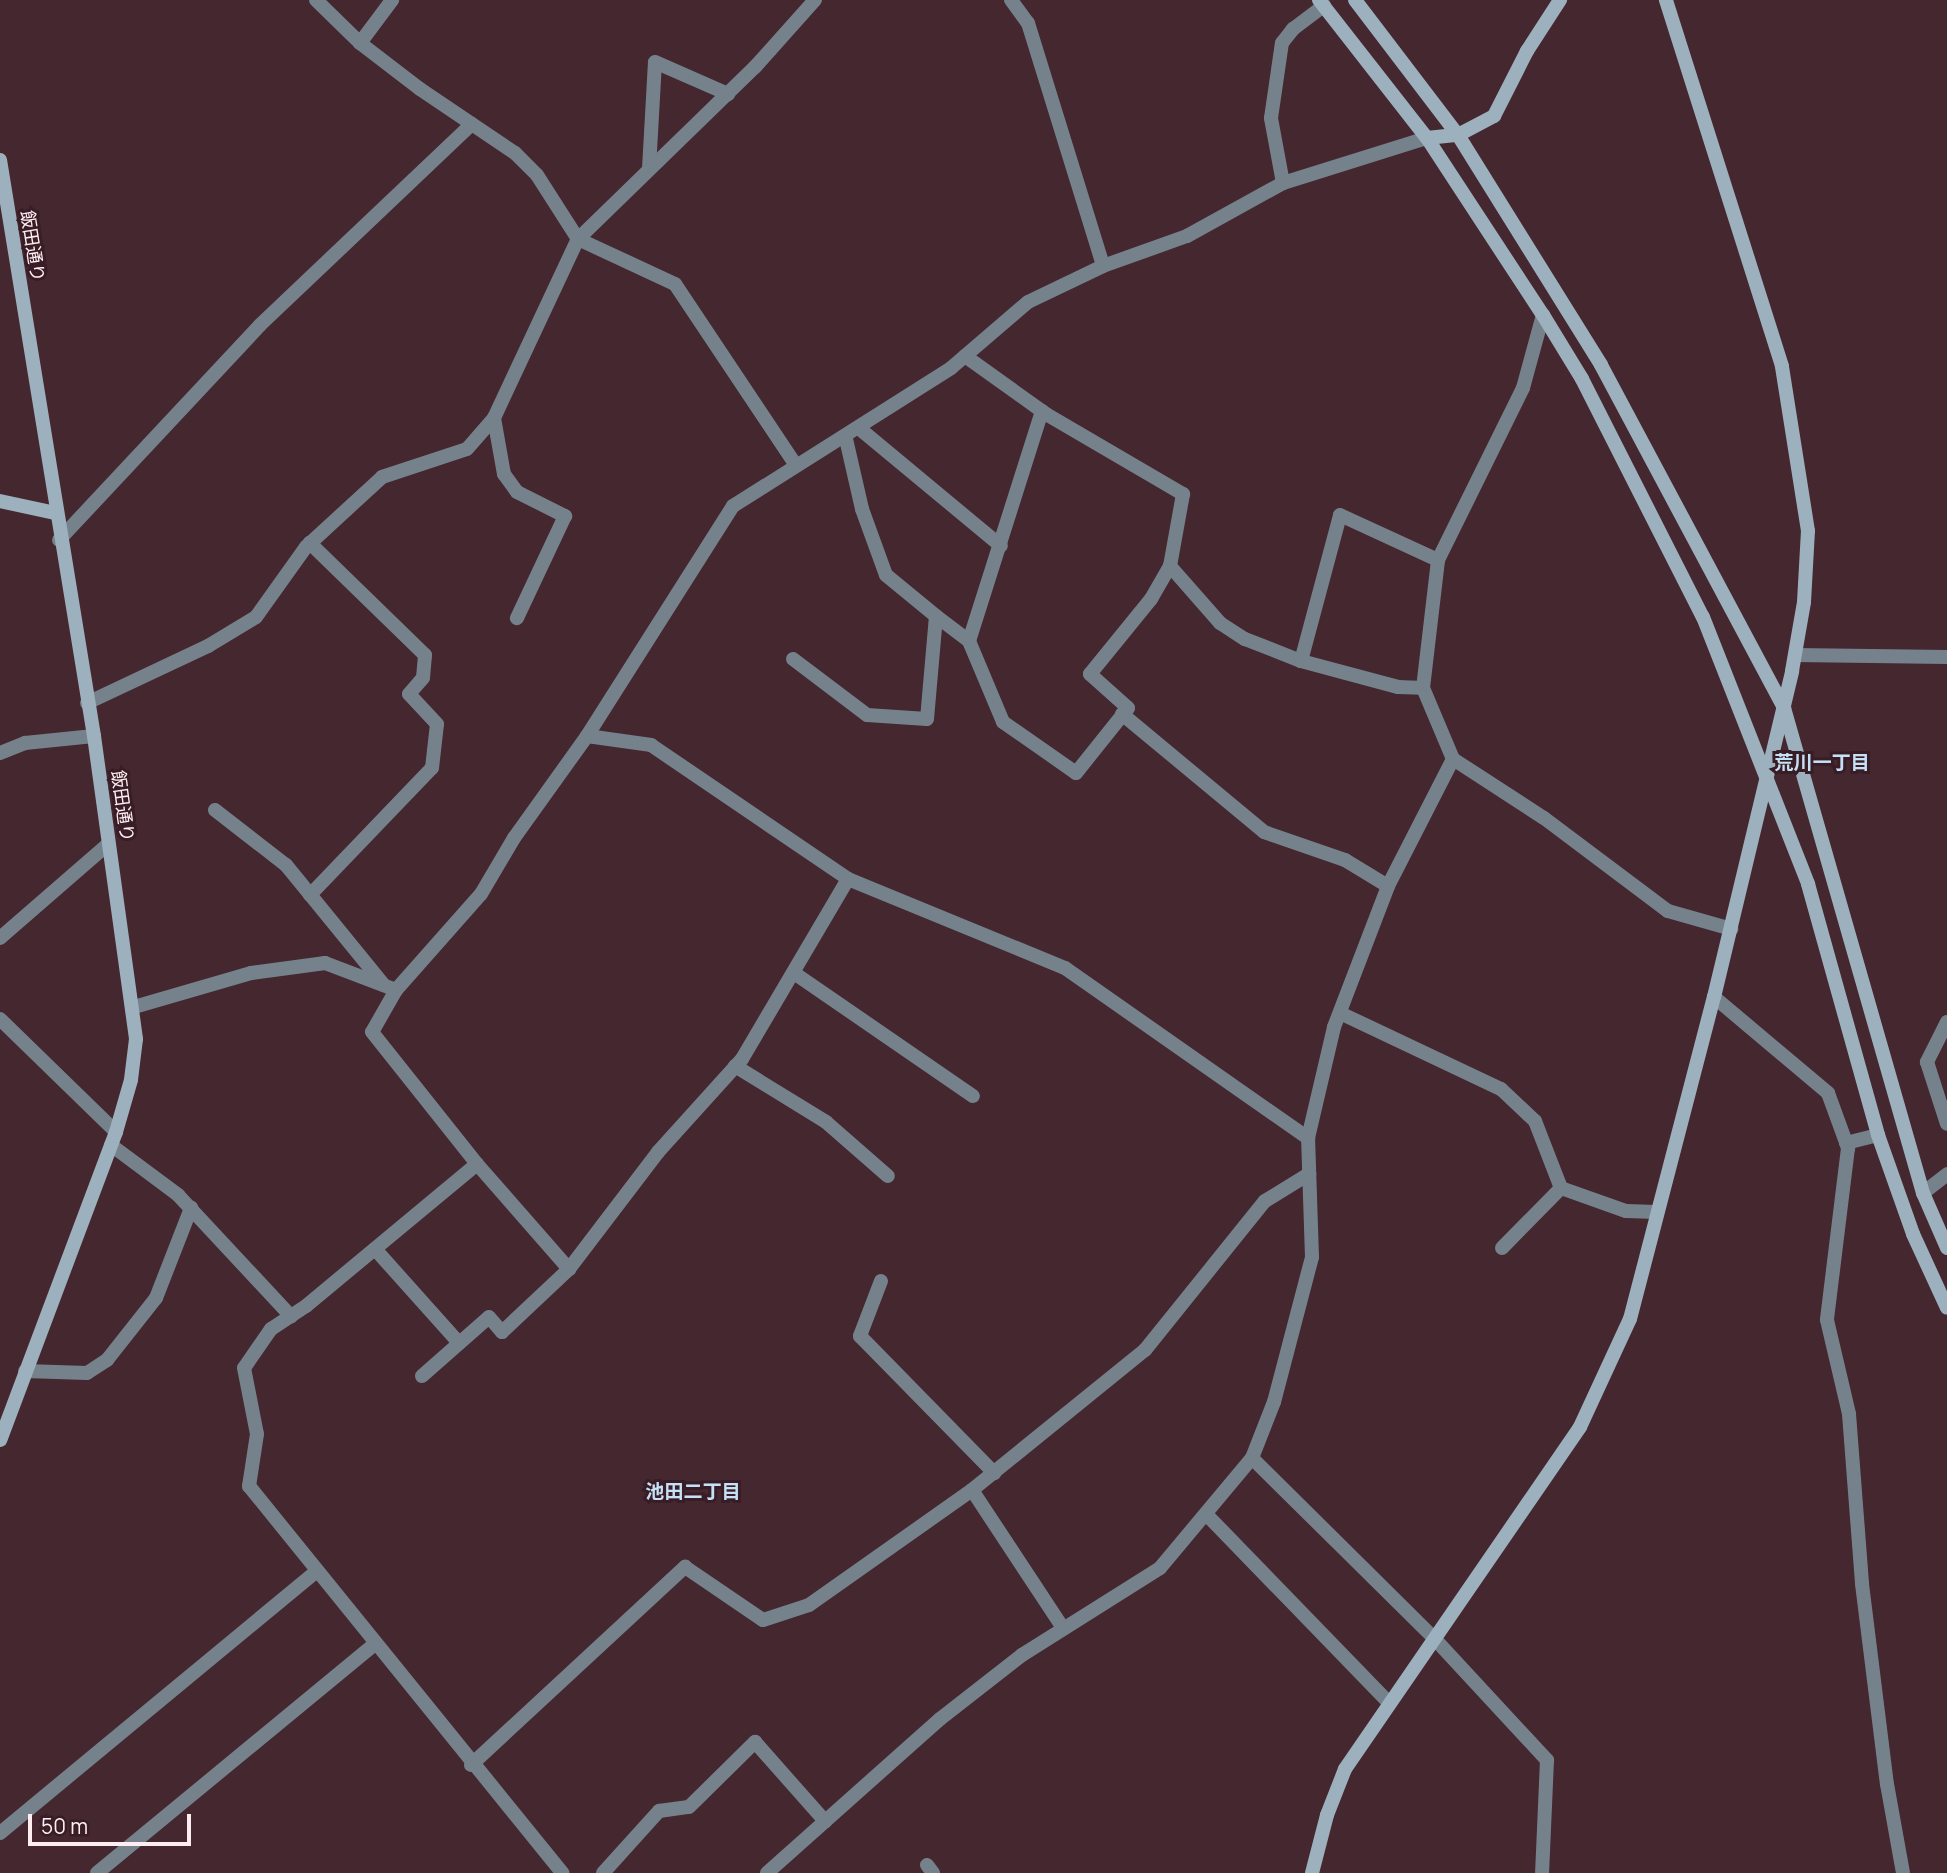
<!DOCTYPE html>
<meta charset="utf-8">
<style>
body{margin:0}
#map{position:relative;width:1947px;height:1873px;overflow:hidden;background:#44272f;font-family:Manrope,"Noto Sans JP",sans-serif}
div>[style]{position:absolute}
.street>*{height:14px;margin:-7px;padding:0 7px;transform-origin:7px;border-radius:7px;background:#76828b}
.secondary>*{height:14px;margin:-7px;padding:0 7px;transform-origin:7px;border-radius:7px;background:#9db0be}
span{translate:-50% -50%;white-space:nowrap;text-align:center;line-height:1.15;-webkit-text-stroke:6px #391d26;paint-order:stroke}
.street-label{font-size:18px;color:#feeef2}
.neighbourhood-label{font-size:19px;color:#c5e1f5;font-weight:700}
.scale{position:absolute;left:28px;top:1814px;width:163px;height:32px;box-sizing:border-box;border:4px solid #feeef2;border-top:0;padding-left:9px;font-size:21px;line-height:24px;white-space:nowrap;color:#feeef2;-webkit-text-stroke:5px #391d26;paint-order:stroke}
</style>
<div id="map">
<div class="street">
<i style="left:316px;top:0;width:62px;rotate:44.3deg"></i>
<i style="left:360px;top:43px;width:76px;rotate:37.5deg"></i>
<i style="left:420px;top:89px;width:115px;rotate:34deg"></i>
<i style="left:515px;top:153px;width:31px;rotate:45deg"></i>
<i style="left:537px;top:175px;width:76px;rotate:57.4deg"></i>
<i style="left:578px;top:239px;width:107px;rotate:24.9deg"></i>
<i style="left:675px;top:284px;width:216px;rotate:56.3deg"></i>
<i style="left:1011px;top:0;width:29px;rotate:54deg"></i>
<i style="left:1028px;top:23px;width:254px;rotate:72.8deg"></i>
<i style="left:360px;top:43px;width:54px;rotate:-53.3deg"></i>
<i style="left:649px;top:169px;width:107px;rotate:-86.8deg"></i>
<i style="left:655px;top:62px;width:80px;rotate:23.7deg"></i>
<i style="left:1283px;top:183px;width:66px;rotate:-100.5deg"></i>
<i style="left:1271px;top:118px;width:76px;rotate:-81.7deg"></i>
<i style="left:1282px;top:43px;width:18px;rotate:-52deg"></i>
<i style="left:1293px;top:29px;width:39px;rotate:-37deg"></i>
<i style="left:965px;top:356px;width:100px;rotate:35.6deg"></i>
<i style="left:1046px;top:414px;width:159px;rotate:30.3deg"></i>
<i style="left:1183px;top:494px;width:73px;rotate:100.2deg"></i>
<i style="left:1170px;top:566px;width:76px;rotate:48.7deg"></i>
<i style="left:1220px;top:623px;width:30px;rotate:33deg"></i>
<i style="left:1245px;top:639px;width:60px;rotate:21.4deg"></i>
<i style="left:1301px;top:661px;width:100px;rotate:15deg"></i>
<i style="left:1398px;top:687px;width:25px;rotate:2deg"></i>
<i style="left:1042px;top:411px;width:241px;rotate:107.6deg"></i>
<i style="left:969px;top:641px;width:88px;rotate:67.2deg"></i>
<i style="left:1003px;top:722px;width:89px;rotate:34.9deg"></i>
<i style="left:1076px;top:773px;width:83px;rotate:-51.3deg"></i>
<i style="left:1128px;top:708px;width:51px;rotate:-138.2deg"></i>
<i style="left:1090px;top:674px;width:97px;rotate:-50.9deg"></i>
<i style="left:1151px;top:599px;width:38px;rotate:-60deg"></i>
<i style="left:494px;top:418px;width:57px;rotate:79.9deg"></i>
<i style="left:504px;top:474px;width:22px;rotate:54deg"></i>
<i style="left:517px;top:492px;width:54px;rotate:26.6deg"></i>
<i style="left:565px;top:516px;width:113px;rotate:115.2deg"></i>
<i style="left:860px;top:429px;width:183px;rotate:39.7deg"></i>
<i style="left:846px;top:439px;width:72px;rotate:77.1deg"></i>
<i style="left:862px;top:509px;width:70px;rotate:70deg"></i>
<i style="left:886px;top:575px;width:65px;rotate:39.4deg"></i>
<i style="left:59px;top:540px;width:294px;rotate:-46.9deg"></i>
<i style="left:260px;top:325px;width:292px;rotate:-43.5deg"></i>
<i style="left:1795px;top:655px;width:152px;rotate:0.8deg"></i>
<i style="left:793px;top:659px;width:93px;rotate:37.1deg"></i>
<i style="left:867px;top:715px;width:60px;rotate:3.8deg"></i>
<i style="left:927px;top:719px;width:103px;rotate:-85deg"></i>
<i style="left:936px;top:616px;width:41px;rotate:37.1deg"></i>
<i style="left:1301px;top:661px;width:151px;rotate:-75deg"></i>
<i style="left:1340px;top:515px;width:108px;rotate:24.7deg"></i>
<i style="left:87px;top:703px;width:134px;rotate:-25.2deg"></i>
<i style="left:208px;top:646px;width:56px;rotate:-31.1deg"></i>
<i style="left:256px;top:617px;width:86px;rotate:-54.5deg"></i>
<i style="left:306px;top:547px;width:103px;rotate:-42.6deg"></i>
<i style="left:382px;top:477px;width:89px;rotate:-18.2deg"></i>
<i style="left:467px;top:449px;width:41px;rotate:-48.9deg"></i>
<i style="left:494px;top:418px;width:198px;rotate:-64.9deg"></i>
<i style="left:578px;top:239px;width:247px;rotate:-44.2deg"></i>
<i style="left:755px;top:67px;width:90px;rotate:-48.2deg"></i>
<i style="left:1122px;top:714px;width:185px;rotate:39.7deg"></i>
<i style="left:1264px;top:832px;width:86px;rotate:19.1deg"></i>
<i style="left:1345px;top:860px;width:50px;rotate:31.2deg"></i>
<i style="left:587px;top:736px;width:65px;rotate:8deg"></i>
<i style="left:651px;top:745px;width:238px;rotate:34.2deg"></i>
<i style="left:848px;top:879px;width:235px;rotate:22.3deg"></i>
<i style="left:1065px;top:968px;width:297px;rotate:35deg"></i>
<i style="left:0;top:753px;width:27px;rotate:-22deg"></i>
<i style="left:25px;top:743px;width:69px;rotate:-5.8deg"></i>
<i style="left:1453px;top:759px;width:108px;rotate:33deg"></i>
<i style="left:1544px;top:818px;width:155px;rotate:36.9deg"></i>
<i style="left:1668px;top:911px;width:66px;rotate:15.9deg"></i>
<i style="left:215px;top:810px;width:90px;rotate:37.8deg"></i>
<i style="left:286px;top:865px;width:155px;rotate:50.8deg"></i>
<i style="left:310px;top:895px;width:176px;rotate:-46.2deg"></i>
<i style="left:432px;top:768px;width:44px;rotate:-83.5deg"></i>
<i style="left:437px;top:724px;width:41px;rotate:-133deg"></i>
<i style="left:409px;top:694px;width:21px;rotate:-49deg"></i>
<i style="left:423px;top:678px;width:23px;rotate:-85deg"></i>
<i style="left:425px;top:655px;width:161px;rotate:-135.8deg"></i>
<i style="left:0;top:938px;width:143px;rotate:-41deg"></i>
<i style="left:794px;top:973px;width:217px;rotate:34.5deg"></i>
<i style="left:396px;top:990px;width:48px;rotate:119.7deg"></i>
<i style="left:372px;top:1032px;width:169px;rotate:51.5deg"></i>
<i style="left:477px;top:1164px;width:222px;rotate:140.3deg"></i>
<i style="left:306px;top:1306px;width:42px;rotate:146.7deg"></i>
<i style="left:271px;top:1329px;width:47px;rotate:124.7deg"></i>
<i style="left:244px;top:1368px;width:67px;rotate:78.9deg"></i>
<i style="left:257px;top:1434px;width:53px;rotate:98.7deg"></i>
<i style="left:249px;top:1486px;width:498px;rotate:51deg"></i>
<i style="left:1714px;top:997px;width:149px;rotate:40.1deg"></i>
<i style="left:1828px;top:1093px;width:59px;rotate:70deg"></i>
<i style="left:1848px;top:1148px;width:173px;rotate:97deg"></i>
<i style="left:1827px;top:1320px;width:97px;rotate:76.8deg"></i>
<i style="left:1849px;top:1414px;width:170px;rotate:85.6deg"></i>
<i style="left:1862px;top:1584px;width:202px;rotate:82.9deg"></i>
<i style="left:1887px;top:1784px;width:90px;rotate:79.8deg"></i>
<i style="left:134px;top:1007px;width:122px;rotate:-16.2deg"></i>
<i style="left:251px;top:973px;width:75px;rotate:-7.7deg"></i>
<i style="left:325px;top:963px;width:76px;rotate:20.8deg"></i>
<i style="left:396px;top:990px;width:128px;rotate:-48.5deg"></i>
<i style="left:481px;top:894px;width:65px;rotate:-59.5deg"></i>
<i style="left:514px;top:838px;width:125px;rotate:-54.4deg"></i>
<i style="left:587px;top:736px;width:272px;rotate:-57.6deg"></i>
<i style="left:733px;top:506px;width:258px;rotate:-32.3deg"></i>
<i style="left:951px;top:368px;width:101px;rotate:-40.6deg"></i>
<i style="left:1028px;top:302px;width:83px;rotate:-25.6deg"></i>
<i style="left:1103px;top:266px;width:89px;rotate:-19.7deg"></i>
<i style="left:1187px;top:236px;width:110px;rotate:-28.9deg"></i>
<i style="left:1283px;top:183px;width:151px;rotate:-17.4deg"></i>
<i style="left:1340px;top:1013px;width:178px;rotate:25.3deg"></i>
<i style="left:1501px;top:1089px;width:47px;rotate:43.3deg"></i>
<i style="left:1535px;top:1121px;width:72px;rotate:68.8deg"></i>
<i style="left:1561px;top:1188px;width:69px;rotate:19.5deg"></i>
<i style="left:1626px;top:1211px;width:30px;rotate:2deg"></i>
<i style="left:0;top:1019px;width:162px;rotate:44.2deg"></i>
<i style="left:1947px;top:1022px;width:45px;rotate:116.6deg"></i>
<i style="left:1927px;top:1062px;width:65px;rotate:72.1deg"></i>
<i style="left:735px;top:1066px;width:107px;rotate:31.6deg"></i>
<i style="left:826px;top:1122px;width:82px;rotate:41.1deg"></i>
<i style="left:1846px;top:1143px;width:33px;rotate:-14deg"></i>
<i style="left:111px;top:1145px;width:84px;rotate:36.7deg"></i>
<i style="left:178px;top:1195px;width:166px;rotate:47deg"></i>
<i style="left:477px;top:1164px;width:140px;rotate:48.8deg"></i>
<i style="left:569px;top:1269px;width:147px;rotate:-52.7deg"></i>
<i style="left:658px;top:1152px;width:125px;rotate:-47.9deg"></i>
<i style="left:742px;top:1059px;width:209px;rotate:-59.5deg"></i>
<i style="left:1923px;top:1193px;width:31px;rotate:-38deg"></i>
<i style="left:1502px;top:1248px;width:84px;rotate:-45.5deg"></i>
<i style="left:375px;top:1249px;width:126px;rotate:48.2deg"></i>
<i style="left:881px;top:1281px;width:59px;rotate:110.9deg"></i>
<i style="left:860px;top:1336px;width:192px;rotate:45.6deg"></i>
<i style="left:25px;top:1371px;width:62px;rotate:1.8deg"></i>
<i style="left:87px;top:1373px;width:24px;rotate:-33deg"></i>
<i style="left:107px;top:1360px;width:79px;rotate:-51.7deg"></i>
<i style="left:156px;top:1298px;width:97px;rotate:-68.7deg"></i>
<i style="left:422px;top:1376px;width:89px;rotate:-41.4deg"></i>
<i style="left:489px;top:1317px;width:20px;rotate:49deg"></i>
<i style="left:502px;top:1332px;width:92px;rotate:-43.2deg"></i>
<i style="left:1252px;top:1458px;width:255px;rotate:44.7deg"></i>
<i style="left:1433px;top:1637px;width:168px;rotate:47.2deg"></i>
<i style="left:1547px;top:1760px;width:113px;rotate:92.5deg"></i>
<i style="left:972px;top:1490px;width:165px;rotate:56.6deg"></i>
<i style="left:1206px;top:1514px;width:262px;rotate:45.9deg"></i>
<i style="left:471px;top:1765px;width:292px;rotate:-42.8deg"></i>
<i style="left:685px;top:1567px;width:94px;rotate:34.2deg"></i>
<i style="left:763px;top:1620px;width:48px;rotate:-18.1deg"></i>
<i style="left:809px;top:1605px;width:199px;rotate:-35.2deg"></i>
<i style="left:972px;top:1490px;width:223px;rotate:-39deg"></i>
<i style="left:1145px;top:1350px;width:191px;rotate:-51.2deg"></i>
<i style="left:1265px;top:1201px;width:52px;rotate:-31.5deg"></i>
<i style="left:0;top:1833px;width:411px;rotate:-39.6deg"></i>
<i style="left:927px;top:1865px;width:10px;rotate:53deg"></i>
<i style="left:97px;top:1873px;width:360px;rotate:-39.5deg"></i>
<i style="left:603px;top:1873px;width:84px;rotate:-47.9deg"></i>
<i style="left:659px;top:1811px;width:30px;rotate:-8deg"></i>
<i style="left:689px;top:1807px;width:93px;rotate:-44.6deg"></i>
<i style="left:755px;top:1742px;width:106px;rotate:48.5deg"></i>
<i style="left:767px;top:1873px;width:232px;rotate:-41.7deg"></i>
<i style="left:940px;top:1719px;width:104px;rotate:-38deg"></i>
<i style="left:1022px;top:1655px;width:163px;rotate:-32.2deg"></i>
<i style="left:1160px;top:1568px;width:143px;rotate:-50.1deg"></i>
<i style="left:1252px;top:1458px;width:60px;rotate:-68.6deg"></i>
<i style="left:1274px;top:1402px;width:150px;rotate:-75.3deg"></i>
<i style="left:1312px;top:1257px;width:119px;rotate:-91.9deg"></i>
<i style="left:1308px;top:1138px;width:114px;rotate:-76.8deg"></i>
<i style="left:1334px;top:1027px;width:151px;rotate:-69deg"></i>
<i style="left:1388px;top:886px;width:143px;rotate:-62.9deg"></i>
<i style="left:1453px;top:759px;width:77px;rotate:-112.9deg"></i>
<i style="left:1423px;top:688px;width:129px;rotate:-83.3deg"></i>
<i style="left:1438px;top:560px;width:192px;rotate:-63.7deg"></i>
<i style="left:1523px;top:388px;width:76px;rotate:-74.7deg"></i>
</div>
<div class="secondary">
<i style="left:1319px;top:0;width:175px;rotate:52deg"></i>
<i style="left:1427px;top:138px;width:212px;rotate:56.8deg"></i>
<i style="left:1543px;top:315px;width:75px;rotate:58.6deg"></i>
<i style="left:1582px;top:379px;width:267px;rotate:63.1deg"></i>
<i style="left:1703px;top:617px;width:287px;rotate:68.5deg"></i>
<i style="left:1808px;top:884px;width:261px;rotate:74.4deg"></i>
<i style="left:1878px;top:1135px;width:105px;rotate:70.5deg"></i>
<i style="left:1913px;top:1234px;width:81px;rotate:65.3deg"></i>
<i style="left:1355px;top:0;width:170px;rotate:52.7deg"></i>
<i style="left:1458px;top:135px;width:271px;rotate:58.1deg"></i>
<i style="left:1601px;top:365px;width:389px;rotate:61.9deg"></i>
<i style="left:1784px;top:708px;width:505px;rotate:74.01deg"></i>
<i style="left:1923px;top:1193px;width:60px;rotate:66.4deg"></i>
<i style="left:1427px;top:138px;width:31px;rotate:-6deg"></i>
<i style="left:1458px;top:135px;width:41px;rotate:-27.8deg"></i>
<i style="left:1494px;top:116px;width:73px;rotate:-63.1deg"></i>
<i style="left:1527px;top:51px;width:61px;rotate:-57.1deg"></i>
<i style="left:0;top:160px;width:584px;rotate:80.73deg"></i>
<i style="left:94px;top:736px;width:306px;rotate:82.1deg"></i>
<i style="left:136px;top:1039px;width:41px;rotate:97deg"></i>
<i style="left:131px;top:1080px;width:54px;rotate:106.1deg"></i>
<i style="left:116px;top:1132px;width:329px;rotate:110.6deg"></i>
<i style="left:0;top:501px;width:56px;rotate:12.3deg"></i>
<i style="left:1312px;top:1873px;width:60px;rotate:-75.5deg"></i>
<i style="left:1327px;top:1815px;width:49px;rotate:-68.6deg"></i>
<i style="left:1345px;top:1769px;width:415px;rotate:-55.5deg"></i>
<i style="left:1580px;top:1427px;width:119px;rotate:-65.2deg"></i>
<i style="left:1630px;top:1319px;width:333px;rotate:-75.4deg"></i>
<i style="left:1714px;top:997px;width:335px;rotate:-76.5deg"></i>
<i style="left:1792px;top:671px;width:70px;rotate:-80.1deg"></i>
<i style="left:1804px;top:602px;width:71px;rotate:-86.8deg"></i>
<i style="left:1808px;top:531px;width:167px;rotate:-99deg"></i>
<i style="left:1782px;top:366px;width:384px;rotate:-107.6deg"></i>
</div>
<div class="street-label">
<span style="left:33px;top:246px;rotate:81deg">飯田通り</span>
<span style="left:123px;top:806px;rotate:82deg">飯田通り</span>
</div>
<div class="neighbourhood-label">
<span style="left:1822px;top:763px">荒川一丁目</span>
<span style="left:693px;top:1492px">池田二丁目</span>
</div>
<div class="scale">50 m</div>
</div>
